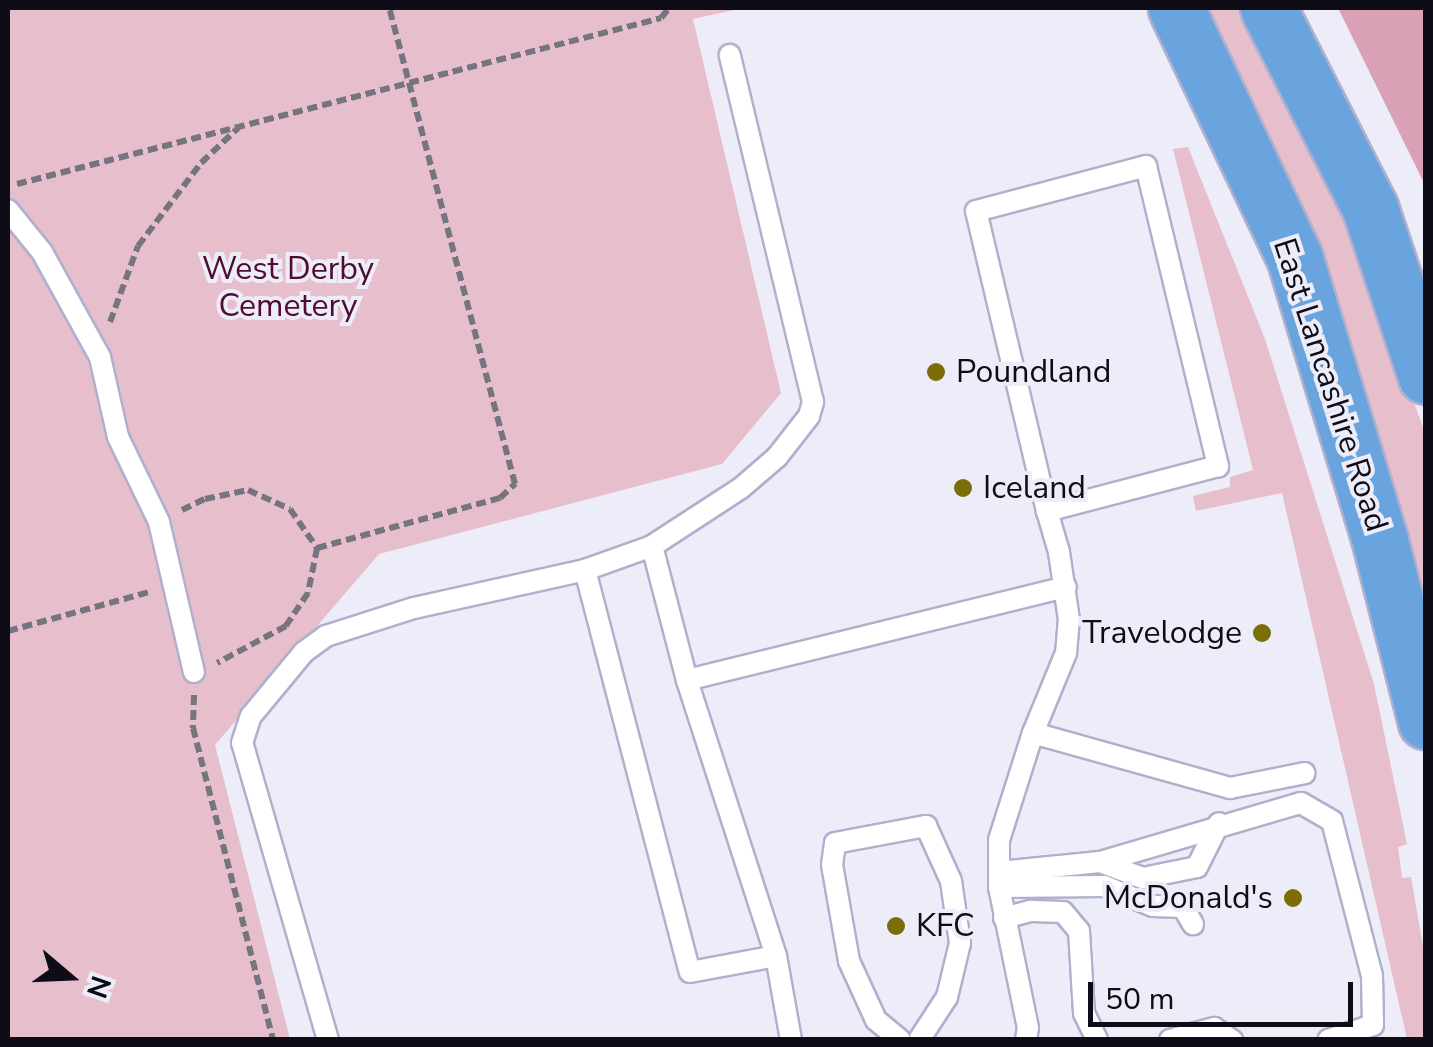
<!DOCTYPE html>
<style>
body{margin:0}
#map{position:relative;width:1433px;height:1047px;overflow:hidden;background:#ededfa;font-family:"Nunito Sans",sans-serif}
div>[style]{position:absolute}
.green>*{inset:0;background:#e7becc}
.forest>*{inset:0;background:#daa0b5}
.path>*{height:6px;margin-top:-3px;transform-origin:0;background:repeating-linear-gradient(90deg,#75747f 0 10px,transparent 0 15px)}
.roads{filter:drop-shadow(2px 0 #b0b0ce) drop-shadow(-2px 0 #b0b0ce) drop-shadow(0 2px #b0b0ce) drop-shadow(0 -2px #b0b0ce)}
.service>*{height:20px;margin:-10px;padding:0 10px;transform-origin:10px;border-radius:10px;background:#fff}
.trunk>*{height:55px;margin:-27.5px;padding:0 27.5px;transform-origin:27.5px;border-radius:27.5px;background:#6aa4df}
.dots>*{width:28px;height:28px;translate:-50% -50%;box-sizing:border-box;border:5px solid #ededfa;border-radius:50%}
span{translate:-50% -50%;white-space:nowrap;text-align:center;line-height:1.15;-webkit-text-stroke:8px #ededfa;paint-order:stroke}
.park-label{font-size:32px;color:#500b2e}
.poi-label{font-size:32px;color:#0e0d17}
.left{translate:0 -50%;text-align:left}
.right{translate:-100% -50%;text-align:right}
.street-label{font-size:32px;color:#0e0d17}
.frame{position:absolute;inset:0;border:10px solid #0e0d17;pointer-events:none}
.north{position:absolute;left:20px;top:927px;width:100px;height:100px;-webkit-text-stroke:8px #ededfa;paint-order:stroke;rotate:109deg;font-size:28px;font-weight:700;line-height:40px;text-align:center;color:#0e0d17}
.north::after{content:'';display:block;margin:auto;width:35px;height:45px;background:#0e0d17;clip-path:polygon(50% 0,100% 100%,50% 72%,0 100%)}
.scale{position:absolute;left:1088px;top:982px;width:265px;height:45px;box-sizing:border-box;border:5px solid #0e0d17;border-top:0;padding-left:12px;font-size:30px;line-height:35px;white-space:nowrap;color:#0e0d17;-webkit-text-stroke:8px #ededfa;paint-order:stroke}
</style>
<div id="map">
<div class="green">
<i style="clip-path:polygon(8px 8px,743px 8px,693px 19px,781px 393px,722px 464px,379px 554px,215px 745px,290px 1039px,8px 1039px)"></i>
<i style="clip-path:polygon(1200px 8px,1253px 8px,1356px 240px,1425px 433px,1425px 591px,1320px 264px)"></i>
<i style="clip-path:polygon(1188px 147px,1265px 339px,1374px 684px,1407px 844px,1398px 847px,1402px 878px,1411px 877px,1425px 958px,1425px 1039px,1407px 1039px,1282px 493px,1196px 511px,1193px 496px,1230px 487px,1230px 477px,1253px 470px,1173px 149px)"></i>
</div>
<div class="forest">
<i style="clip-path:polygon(1338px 8px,1425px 8px,1425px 185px)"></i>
</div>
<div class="path">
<i style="left:17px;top:184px;width:665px;rotate:-14.45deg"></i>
<i style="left:661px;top:18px;width:13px;rotate:-51deg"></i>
<i style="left:110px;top:322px;width:81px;rotate:-69.8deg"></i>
<i style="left:138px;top:246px;width:104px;rotate:-52.8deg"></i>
<i style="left:201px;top:163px;width:51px;rotate:-43.4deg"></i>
<i style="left:182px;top:510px;width:25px;rotate:-26deg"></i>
<i style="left:205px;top:499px;width:44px;rotate:-11.8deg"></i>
<i style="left:248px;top:490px;width:46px;rotate:24.3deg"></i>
<i style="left:290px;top:509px;width:47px;rotate:55.3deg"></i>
<i style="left:317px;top:548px;width:46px;rotate:101.3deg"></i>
<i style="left:308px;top:593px;width:40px;rotate:124deg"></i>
<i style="left:286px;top:626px;width:78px;rotate:151.8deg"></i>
<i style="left:317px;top:548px;width:190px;rotate:-15.3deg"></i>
<i style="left:500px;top:498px;width:21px;rotate:-43deg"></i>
<i style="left:515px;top:484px;width:492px;rotate:-104.8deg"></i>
<i style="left:8px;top:631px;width:147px;rotate:-15.4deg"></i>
<i style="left:194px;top:695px;width:33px;rotate:92deg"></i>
<i style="left:193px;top:728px;width:322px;rotate:75.6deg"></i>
</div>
<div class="roads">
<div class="service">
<i style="left:8px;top:210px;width:54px;rotate:51deg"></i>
<i style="left:42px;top:252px;width:120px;rotate:61.1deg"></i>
<i style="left:100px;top:357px;width:82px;rotate:77.3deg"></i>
<i style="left:118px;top:437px;width:94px;rotate:64.2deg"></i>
<i style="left:159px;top:522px;width:154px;rotate:76.9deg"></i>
<i style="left:652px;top:546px;width:106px;rotate:-33.1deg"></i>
<i style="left:741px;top:488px;width:48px;rotate:-40.7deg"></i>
<i style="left:777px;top:457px;width:52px;rotate:-52deg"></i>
<i style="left:809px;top:416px;width:15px;rotate:-74deg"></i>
<i style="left:813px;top:402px;width:357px;rotate:-103.5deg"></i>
<i style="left:585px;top:570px;width:415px;rotate:75.4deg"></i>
<i style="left:690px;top:972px;width:87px;rotate:-10.5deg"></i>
<i style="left:1033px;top:733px;width:205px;rotate:15.6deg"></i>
<i style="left:1230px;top:788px;width:76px;rotate:-11.3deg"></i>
<i style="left:1100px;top:862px;width:46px;rotate:20.4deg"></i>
<i style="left:1143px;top:878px;width:55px;rotate:-11.5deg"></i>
<i style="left:1197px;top:867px;width:49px;rotate:-63.4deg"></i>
<i style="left:999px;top:872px;width:101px;rotate:-5.7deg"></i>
<i style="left:1100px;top:862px;width:209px;rotate:-16.4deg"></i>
<i style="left:1301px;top:803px;width:36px;rotate:30deg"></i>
<i style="left:1332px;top:821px;width:160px;rotate:75.5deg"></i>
<i style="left:1372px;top:976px;width:49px;rotate:88.8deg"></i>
<i style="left:1373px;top:1025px;width:47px;rotate:161.6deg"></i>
<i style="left:999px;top:887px;width:105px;rotate:-0.5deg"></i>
<i style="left:1104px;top:886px;width:53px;rotate:22.2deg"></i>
<i style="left:1153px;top:906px;width:30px;rotate:2deg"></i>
<i style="left:1183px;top:907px;width:20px;rotate:60deg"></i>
<i style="left:1004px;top:918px;width:28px;rotate:-15deg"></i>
<i style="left:1031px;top:911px;width:32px;rotate:2deg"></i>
<i style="left:1063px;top:912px;width:25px;rotate:50deg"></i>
<i style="left:1079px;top:931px;width:82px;rotate:86.5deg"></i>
<i style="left:1084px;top:1013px;width:30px;rotate:64deg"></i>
<i style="left:328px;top:1040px;width:309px;rotate:-106.1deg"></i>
<i style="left:242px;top:743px;width:28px;rotate:-72deg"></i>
<i style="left:251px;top:716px;width:83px;rotate:-50.4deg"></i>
<i style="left:304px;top:652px;width:27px;rotate:-36deg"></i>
<i style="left:326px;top:636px;width:92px;rotate:-17.7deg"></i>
<i style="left:414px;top:608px;width:175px;rotate:-12.5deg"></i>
<i style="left:585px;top:570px;width:71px;rotate:-19.7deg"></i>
<i style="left:652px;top:546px;width:138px;rotate:75.4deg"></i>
<i style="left:791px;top:1040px;width:85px;rotate:-100.1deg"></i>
<i style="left:776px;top:956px;width:290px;rotate:-107.9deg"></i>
<i style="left:687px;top:680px;width:390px;rotate:-13.8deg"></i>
<i style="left:900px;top:1040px;width:31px;rotate:-140deg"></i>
<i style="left:876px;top:1020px;width:65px;rotate:-114.6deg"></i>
<i style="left:849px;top:961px;width:97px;rotate:-100deg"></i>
<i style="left:832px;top:865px;width:22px;rotate:-82deg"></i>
<i style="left:835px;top:843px;width:93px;rotate:-10.6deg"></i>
<i style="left:926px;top:826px;width:60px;rotate:65.6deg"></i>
<i style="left:951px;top:881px;width:63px;rotate:81.7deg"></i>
<i style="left:960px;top:943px;width:56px;rotate:103.5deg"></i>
<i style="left:947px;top:997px;width:51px;rotate:123.1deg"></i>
<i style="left:1026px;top:1040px;width:12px;rotate:-81deg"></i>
<i style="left:1028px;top:1028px;width:144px;rotate:-101.6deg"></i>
<i style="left:999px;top:887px;width:47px;rotate:-90deg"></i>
<i style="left:999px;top:840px;width:112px;rotate:-72.4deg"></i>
<i style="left:1033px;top:733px;width:87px;rotate:-67.6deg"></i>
<i style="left:1066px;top:653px;width:33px;rotate:-85deg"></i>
<i style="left:1069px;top:620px;width:69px;rotate:-98.4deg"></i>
<i style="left:1059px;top:552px;width:43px;rotate:-106.3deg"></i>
<i style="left:1047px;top:511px;width:308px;rotate:-103.3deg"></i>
<i style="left:976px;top:211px;width:176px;rotate:-14.8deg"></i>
<i style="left:1146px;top:166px;width:309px;rotate:76.5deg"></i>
<i style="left:1218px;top:466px;width:177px;rotate:165.3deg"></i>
<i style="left:1170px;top:1040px;width:46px;rotate:-15.3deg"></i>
<i style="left:1214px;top:1028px;width:22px;rotate:34deg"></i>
</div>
<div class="trunk">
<i style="left:1176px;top:8px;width:278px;rotate:64.6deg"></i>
<i style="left:1295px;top:259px;width:295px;rotate:73.2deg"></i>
<i style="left:1380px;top:541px;width:186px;rotate:75.7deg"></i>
<i style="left:1268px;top:8px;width:225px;rotate:63deg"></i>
<i style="left:1370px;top:208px;width:177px;rotate:71.6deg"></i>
</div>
</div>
<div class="dots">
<i style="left:936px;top:372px;background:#7b6d07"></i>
<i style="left:963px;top:488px;background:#7b6d07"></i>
<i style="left:1262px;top:633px;background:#7b6d07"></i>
<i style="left:1293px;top:898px;background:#7b6d07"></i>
<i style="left:896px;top:926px;background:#7b6d07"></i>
</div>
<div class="park-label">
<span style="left:288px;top:288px">West Derby<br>Cemetery</span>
</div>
<div class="poi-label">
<span class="left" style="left:956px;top:372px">Poundland</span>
<span class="left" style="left:983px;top:488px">Iceland</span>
<span class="right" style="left:1242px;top:633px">Travelodge</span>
<span class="right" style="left:1273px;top:898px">McDonald's</span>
<span class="left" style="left:916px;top:926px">KFC</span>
</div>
<div class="street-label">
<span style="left:1330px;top:385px;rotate:72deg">East Lancashire Road</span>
</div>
<div class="frame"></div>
<div class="north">N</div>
<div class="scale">50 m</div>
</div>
